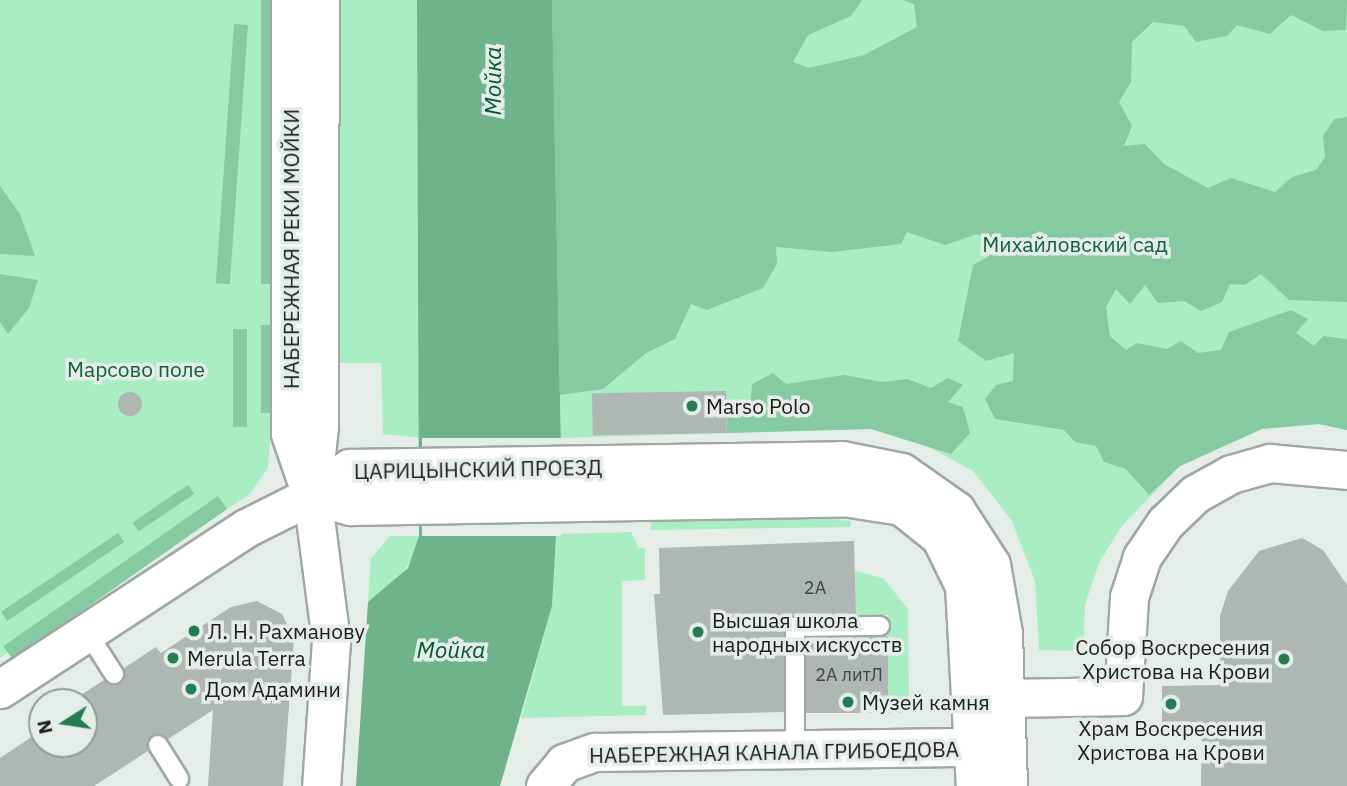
<!DOCTYPE html>
<meta charset="utf-8">
<style>
body{margin:0}
#map{position:relative;width:1347px;height:786px;overflow:hidden;background:#e4ede7;font-family:"IBM Plex Sans",sans-serif}
div>[style]{position:absolute}
.green>*{inset:0;background:#a9edc3}
.forest>*{inset:0;background:#85caa0;transform-origin:0 0}
.water>*{inset:0;background:#6eb38a}
.pier>*{inset:0;background:#e4ede7;transform-origin:0 0}
.building>*{inset:0;background:#aeb7b1;transform-origin:0 0}
.round{border-radius:50%}
.roads{filter:drop-shadow(2px 0 #9fa8a2) drop-shadow(-2px 0 #9fa8a2) drop-shadow(0 2px #9fa8a2) drop-shadow(0 -2px #9fa8a2)}
.lane>*{height:18px;margin:-9px;padding:0 9px;transform-origin:9px;border-radius:9px;background:#fff}
.street>*{height:37px;margin:-18.5px;padding:0 18.5px;transform-origin:18.5px;border-radius:18.5px;background:#fff}
.secondary>*{height:38px;margin:-19px;padding:0 19px;transform-origin:19px;border-radius:19px;background:#fff}
.dots>*{width:19px;height:19px;translate:-50% -50%;box-sizing:border-box;border:4px solid #e4ede7;border-radius:50%}
span{translate:-50% -50%;white-space:nowrap;text-align:center;line-height:1.15;-webkit-text-stroke:7px #e4ede7;paint-order:stroke}
.number-label{font-size:18px;color:#404541}
.number-label span{-webkit-text-stroke-width:0}
.park-label{font-size:21px;color:#10623b}
.street-label{font-size:21px;color:#1b1f1c}
.poi-label{font-size:21px;color:#1b1f1c}
.left{translate:0 -50%;text-align:left}
.right{translate:-100% -50%;text-align:right}
.water-label{font-size:23px;color:#005832;font-style:italic}
.north{position:absolute;left:28px;top:688px;width:70px;height:70px;box-sizing:border-box;background:#e4ede7;border:2px solid #949b96;border-radius:50%;rotate:258deg;font-size:19px;font-weight:700;line-height:28px;text-align:center;color:#1b1f1c}
.north::after{content:'';display:block;margin:auto;width:24px;height:32px;background:#257c4f;clip-path:polygon(50% 0,100% 100%,50% 72%,0 100%)}
</style>
<div id="map">
<div class="green">
<i style="clip-path:polygon(0 0,272px 0,272px 413px,268px 468px,250px 494px,0 658px)"></i>
<i style="clip-path:polygon(340px 0,417px 0,422px 438px,383px 434px,381px 363px,340px 363px)"></i>
<i style="clip-path:polygon(552px 0,1347px 0,1347px 430px,1319px 424px,1262px 429px,1180px 466px,1121px 527px,1099px 563px,1085px 604px,1083px 651px,1039px 650px,1035px 581px,1012px 521px,973px 471px,912px 438px,871px 429px,561px 438px)"></i>
<i style="clip-path:polygon(650px 516px,808px 517px,851px 521px,850px 527px,651px 530px)"></i>
<i style="clip-path:polygon(631px 532px,639px 548px,645px 548px,645px 580px,622px 581px,622px 706px,646px 706px,646px 715px,521px 718px,552px 606px,556px 534px)"></i>
<i style="clip-path:polygon(390px 536px,419px 536px,416px 553px,397px 581px,368px 602px,371px 558px)"></i>
<i style="clip-path:polygon(855px 571px,883px 578px,908px 609px,909px 713px,888px 713px,888px 615px,856px 615px)"></i>
</div>
<div class="forest">
<i style="left:261px;top:0;width:11px;height:284px"></i>
<i style="clip-path:polygon(552px 0,862px 0,851px 16px,808px 35px,793px 62px,809px 68px,864px 55px,917px 27px,914px 4px,903px 0,1347px 0,1346px 30px,1323px 31px,1291px 15px,1270px 34px,1237px 25px,1227px 36px,1196px 42px,1184px 26px,1153px 22px,1132px 42px,1131px 82px,1119px 102px,1132px 126px,1124px 146px,1145px 144px,1164px 164px,1208px 188px,1231px 178px,1275px 192px,1292px 177px,1316px 170px,1325px 157px,1323px 136px,1334px 119px,1347px 117px,1347px 302px,1289px 300px,1261px 274px,1245px 285px,1230px 284px,1222px 302px,1201px 311px,1184px 301px,1158px 303px,1145px 285px,1130px 304px,1116px 289px,1106px 307px,1110px 336px,1126px 350px,1137px 343px,1167px 349px,1181px 341px,1198px 353px,1221px 350px,1229px 332px,1291px 310px,1308px 319px,1296px 333px,1314px 346px,1323px 336px,1347px 339px,1347px 430px,1319px 424px,1262px 429px,1180px 466px,1149px 495px,1126px 469px,1104px 462px,1096px 446px,1075px 442px,1064px 430px,995px 419px,985px 399px,996px 385px,1013px 381px,1014px 353px,986px 361px,958px 341px,973px 265px,988px 257px,988px 240px,977px 234px,945px 245px,907px 232px,901px 244px,832px 252px,776px 247px,777px 264px,763px 288px,707px 310px,691px 304px,675px 339px,646px 353px,603px 389px,560px 395px)"></i>
<i style="left:234px;top:24px;width:14px;height:260px;rotate:4deg"></i>
<i style="clip-path:polygon(0 186px,20px 214px,35px 256px,0 254px)"></i>
<i style="clip-path:polygon(0 274px,38px 280px,29px 308px,8px 334px,0 322px)"></i>
<i style="left:261px;top:325px;width:10px;height:88px"></i>
<i style="left:233px;top:329px;width:14px;height:98px"></i>
<i style="clip-path:polygon(773px 373px,786px 384px,844px 375px,882px 382px,907px 379px,931px 388px,948px 378px,963px 385px,948px 402px,963px 407px,970px 433px,951px 454px,871px 429px,727px 433px,727px 417px,750px 414px,752px 384px)"></i>
<i style="left:188px;top:485px;width:11px;height:67px;rotate:56deg"></i>
<i style="left:218px;top:496px;width:16px;height:262px;rotate:55deg"></i>
<i style="left:118px;top:533px;width:11px;height:141px;rotate:56deg"></i>
</div>
<div class="water">
<i style="clip-path:polygon(417px 0,552px 0,561px 448px,552px 606px,500px 786px,356px 786px,368px 602px,408px 568px,419px 536px)"></i>
</div>
<div class="pier">
<i style="left:422px;top:438px;width:139px;height:98px"></i>
</div>
<div class="building">
<i style="left:726px;top:391px;width:42px;height:134px;rotate:89deg"></i>
<i class="round" style="left:118px;top:392px;width:24px;height:24px"></i>
<i style="clip-path:polygon(1302px 538px,1323px 550px,1347px 585px,1347px 786px,1201px 786px,1202px 722px,1162px 722px,1162px 686px,1220px 685px,1220px 616px,1228px 591px,1259px 551px)"></i>
<i style="clip-path:polygon(854px 541px,856px 615px,795px 616px,785px 622px,784px 712px,663px 715px,654px 594px,660px 594px,659px 548px)"></i>
<i style="clip-path:polygon(257px 601px,282px 614px,294px 639px,283px 786px,208px 786px,213px 710px,168px 739px,151px 736px,148px 751px,94px 786px,0 786px,0 758px,42px 730px,42px 744px,84px 744px,84px 702px,70px 702px,104px 680px,121px 683px,124px 668px,156px 647px,161px 653px,231px 607px)"></i>
<i style="left:888px;top:636px;width:77px;height:82px;rotate:90deg"></i>
</div>
<div class="roads">
<div class="lane">
<i style="left:87px;top:632px;width:50px;rotate:57.3deg"></i>
<i style="left:158px;top:745px;width:40px;rotate:58deg"></i>
<i style="left:795px;top:750px;width:123px;rotate:-90deg"></i>
<i style="left:795px;top:627px;width:85px;rotate:-0.7deg"></i>
</div>
<div class="street">
<i style="left:0;top:689px;width:294px;rotate:-33.2deg"></i>
<i style="left:246px;top:528px;width:74px;rotate:-26.6deg"></i>
<i style="left:312px;top:495px;width:147px;rotate:82.6deg"></i>
<i style="left:331px;top:641px;width:145px;rotate:93.9deg"></i>
<i style="left:1007px;top:698px;width:116px;rotate:-1deg"></i>
<i style="left:1123px;top:696px;width:99px;rotate:-86.5deg"></i>
<i style="left:1129px;top:597px;width:42px;rotate:-72deg"></i>
<i style="left:1142px;top:557px;width:41px;rotate:-55.9deg"></i>
<i style="left:1165px;top:523px;width:42px;rotate:-44deg"></i>
<i style="left:1195px;top:494px;width:41px;rotate:-29.1deg"></i>
<i style="left:1231px;top:474px;width:41px;rotate:-15.8deg"></i>
<i style="left:1270px;top:463px;width:77px;rotate:5.2deg"></i>
<i style="left:545px;top:786px;width:30px;rotate:-50deg"></i>
<i style="left:564px;top:763px;width:33px;rotate:-20deg"></i>
<i style="left:595px;top:752px;width:380px;rotate:-0.8deg"></i>
</div>
<div class="secondary">
<i style="left:291px;top:0;width:434px;rotate:90deg"></i>
<i style="left:291px;top:434px;width:65px;rotate:71deg"></i>
<i style="left:313px;top:483px;width:56px;rotate:-83.9deg"></i>
<i style="left:319px;top:427px;width:427px;rotate:-89.9deg"></i>
<i style="left:312px;top:495px;width:46px;rotate:-34.4deg"></i>
<i style="left:350px;top:469px;width:493px;rotate:-0.9deg"></i>
<i style="left:843px;top:461px;width:60px;rotate:11.5deg"></i>
<i style="left:902px;top:473px;width:66px;rotate:35.1deg"></i>
<i style="left:956px;top:511px;width:64px;rotate:57.1deg"></i>
<i style="left:991px;top:565px;width:70px;rotate:80.1deg"></i>
<i style="left:1003px;top:634px;width:152px;rotate:88.1deg"></i>
<i style="left:312px;top:495px;width:41px;rotate:15.8deg"></i>
<i style="left:351px;top:506px;width:493px;rotate:-1deg"></i>
<i style="left:844px;top:497px;width:59px;rotate:8.8deg"></i>
<i style="left:902px;top:506px;width:50px;rotate:38.5deg"></i>
<i style="left:941px;top:537px;width:55px;rotate:63.9deg"></i>
<i style="left:965px;top:586px;width:200px;rotate:86.9deg"></i>
</div>
</div>
<div class="dots">
<i style="left:692px;top:406px;background:#257c4f"></i>
<i style="left:194px;top:631px;background:#257c4f"></i>
<i style="left:698px;top:632px;background:#257c4f"></i>
<i style="left:173px;top:658px;background:#257c4f"></i>
<i style="left:1284px;top:659px;background:#257c4f"></i>
<i style="left:191px;top:689px;background:#257c4f"></i>
<i style="left:848px;top:702px;background:#257c4f"></i>
<i style="left:1171px;top:704px;background:#257c4f"></i>
</div>
<div class="number-label">
<span style="left:815px;top:588px">2А</span>
<span style="left:849px;top:675px">2А литЛ</span>
</div>
<div class="park-label">
<span style="left:1075px;top:244px">Михайловский сад</span>
<span style="left:136px;top:369px">Марсово поле</span>
</div>
<div class="street-label">
<span style="left:291px;top:249px;rotate:-90deg">НАБЕРЕЖНАЯ РЕКИ МОЙКИ</span>
<span style="left:478px;top:469px;rotate:-1deg">ЦАРИЦЫНСКИЙ ПРОЕЗД</span>
<span style="left:774px;top:752px;rotate:-1deg">НАБЕРЕЖНАЯ КАНАЛА ГРИБОЕДОВА</span>
</div>
<div class="poi-label">
<span class="left" style="left:706px;top:406px">Marso Polo</span>
<span class="left" style="left:712px;top:632px">Высшая школа<br>народных искусств</span>
<span class="left" style="left:208px;top:631px">Л. Н. Рахманову</span>
<span class="right" style="left:1270px;top:659px">Собор Воскресения<br>Христова на Крови</span>
<span class="left" style="left:187px;top:658px">Merula Terra</span>
<span class="left" style="left:205px;top:689px">Дом Адамини</span>
<span class="left" style="left:862px;top:702px">Музей камня</span>
<span style="left:1171px;top:740px">Храм Воскресения<br>Христова на Крови</span>
</div>
<div class="water-label">
<span style="left:492px;top:81px;rotate:-90deg">Мойка</span>
<span style="left:451px;top:649px">Мойка</span>
</div>
<div class="north">N</div>
</div>
